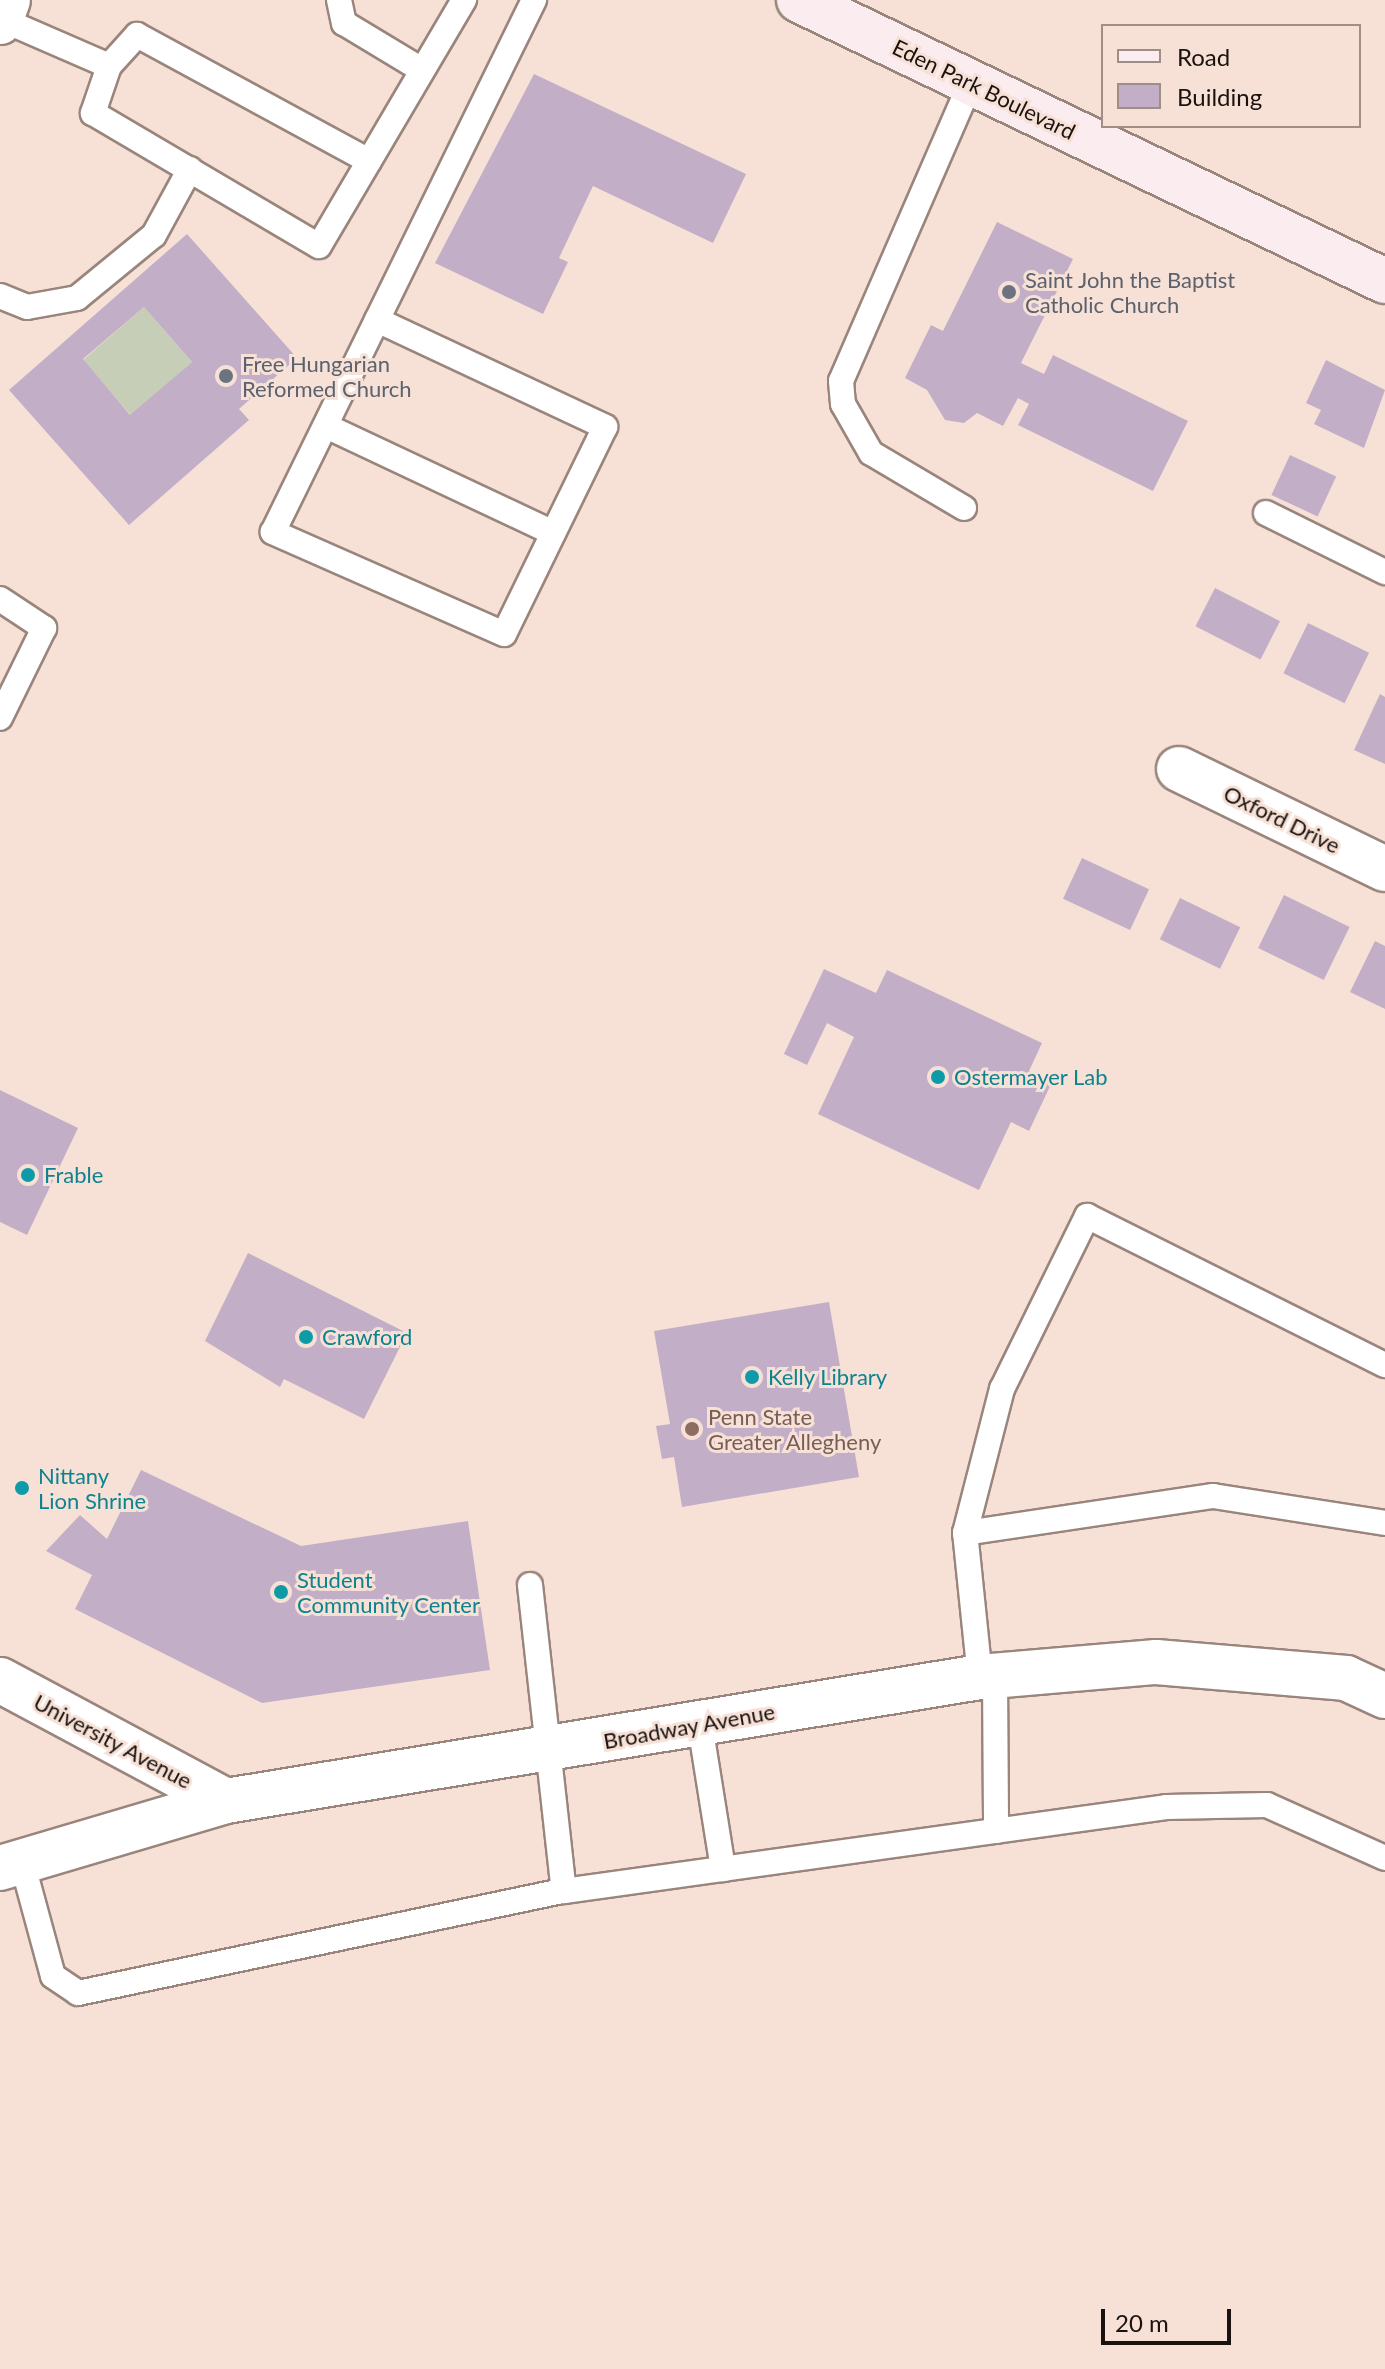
<!DOCTYPE html>
<style>
body{margin:0}
#map{position:relative;width:1385px;height:2369px;overflow:hidden;background:#f7e1d7;font-family:Lato,sans-serif}
div>[style]{position:absolute}
.green>*{inset:0;background:#c6ceb7;transform-origin:0 0}
.building>*{inset:0;background:#c3aec8;transform-origin:0 0}
.roads{filter:drop-shadow(2px 0 #9a857c) drop-shadow(-2px 0 #9a857c) drop-shadow(0 2px #9a857c) drop-shadow(0 -2px #9a857c)}
.lane>*{height:24px;margin:-12px;padding:0 12px;transform-origin:12px;border-radius:12px;background:#fff}
.street>*{height:44px;margin:-22px;padding:0 22px;transform-origin:22px;border-radius:22px;background:#fff}
.secondary>*{height:44px;margin:-22px;padding:0 22px;transform-origin:22px;border-radius:22px;background:#fbecf0}
.dots>*{width:22px;height:22px;translate:-50% -50%;box-sizing:border-box;border:4px solid #f7e1d7;border-radius:50%}
span{translate:-50% -50%;white-space:nowrap;text-align:center;line-height:1.15;-webkit-text-stroke:6px #f7e1d7;paint-order:stroke}
.street-label{font-size:22px;color:#19120e}
.worship-label{font-size:22px;color:#5b616d}
.left{translate:0 -50%;text-align:left}
.culture-label{font-size:22px;color:#0d838f}
.education-label{font-size:22px;color:#785e54}
.legend{position:absolute;left:1101px;top:24px;width:260px;height:104px;box-sizing:border-box;background:#f7e1d7;border:2px solid #9e8e87;margin:0;padding:10px 14px;list-style:none;font-size:24px;color:#19120e}
.legend li{display:flex;align-items:center;gap:16px;height:40px}
.legend b{width:40px;border:2px solid #9e8e87}
.scale{position:absolute;left:1101px;top:2309px;width:130px;height:36px;box-sizing:border-box;border:4px solid #19120e;border-top:0;padding-left:10px;font-size:24px;line-height:28px;white-space:nowrap;color:#19120e;-webkit-text-stroke:6px #f7e1d7;paint-order:stroke}
</style>
<div id="map">
<div class="green">
<i style="left:144px;top:307px;width:73px;height:81px;rotate:49deg"></i>
</div>
<div class="building">
<i style="clip-path:polygon(534px 74px,746px 174px,713px 243px,593px 186px,559px 258px,568px 262px,543px 314px,435px 263px)"></i>
<i style="clip-path:polygon(997px 222px,1073px 259px,1021px 363px,1044px 374px,1053px 355px,1188px 421px,1153px 491px,1018px 425px,1029px 404px,1018px 398px,1003px 426px,977px 413px,964px 423px,945px 420px,927px 390px,905px 378px,931px 325px,943px 331px)"></i>
<i style="clip-path:polygon(evenodd,187px 234px,297px 358px,239px 409px,249px 420px,129px 525px,9px 390px,187px 234px,144px 307px,192px 362px,130px 415px,83px 359px,144px 307px)"></i>
<i style="clip-path:polygon(1326px 360px,1385px 390px,1364px 448px,1314px 424px,1321px 410px,1306px 403px)"></i>
<i style="left:1290px;top:455px;width:51px;height:44px;rotate:25deg"></i>
<i style="left:1215px;top:588px;width:73px;height:43px;rotate:27deg"></i>
<i style="left:1308px;top:623px;width:68px;height:56px;rotate:26deg"></i>
<i style="clip-path:polygon(1380px 694px,1385px 697px,1385px 764px,1354px 750px)"></i>
<i style="left:1082px;top:858px;width:74px;height:45px;rotate:25deg"></i>
<i style="left:1284px;top:895px;width:73px;height:59px;rotate:26deg"></i>
<i style="left:1180px;top:898px;width:67px;height:46px;rotate:26deg"></i>
<i style="clip-path:polygon(1375px 941px,1385px 946px,1385px 1009px,1350px 992px)"></i>
<i style="clip-path:polygon(824px 969px,876px 993px,887px 970px,1042px 1043px,1029px 1071px,1052px 1082px,1029px 1131px,1011px 1122px,979px 1190px,818px 1114px,854px 1037px,827px 1023px,807px 1065px,784px 1054px)"></i>
<i style="clip-path:polygon(0 1090px,78px 1128px,27px 1235px,0 1222px)"></i>
<i style="clip-path:polygon(248px 1253px,407px 1333px,364px 1419px,284px 1379px,280px 1387px,205px 1341px)"></i>
<i style="clip-path:polygon(829px 1302px,859px 1477px,682px 1507px,674px 1457px,662px 1459px,656px 1426px,670px 1424px,654px 1331px)"></i>
<i style="clip-path:polygon(141px 1470px,301px 1546px,468px 1521px,490px 1670px,262px 1703px,75px 1609px,92px 1575px,46px 1551px,80px 1515px,107px 1539px)"></i>
</div>
<div class="roads">
<div class="lane">
<i style="left:339px;top:0;width:24px;rotate:78deg"></i>
<i style="left:344px;top:23px;width:91px;rotate:31.1deg"></i>
<i style="left:1px;top:19px;width:118px;rotate:23.5deg"></i>
<i style="left:109px;top:66px;width:50px;rotate:108.8deg"></i>
<i style="left:93px;top:113px;width:262px;rotate:30.5deg"></i>
<i style="left:319px;top:246px;width:286px;rotate:-59.5deg"></i>
<i style="left:109px;top:66px;width:42px;rotate:-47.9deg"></i>
<i style="left:137px;top:35px;width:264px;rotate:28.5deg"></i>
<i style="left:0;top:296px;width:29px;rotate:22deg"></i>
<i style="left:27px;top:307px;width:51px;rotate:-10.2deg"></i>
<i style="left:77px;top:298px;width:99px;rotate:-39.3deg"></i>
<i style="left:154px;top:235px;width:75px;rotate:-61.4deg"></i>
<i style="left:377px;top:320px;width:252px;rotate:25.1deg"></i>
<i style="left:605px;top:427px;width:230px;rotate:116deg"></i>
<i style="left:504px;top:634px;width:253px;rotate:-156.2deg"></i>
<i style="left:273px;top:532px;width:593px;rotate:-63.87deg"></i>
<i style="left:326px;top:426px;width:251px;rotate:25.2deg"></i>
<i style="left:964px;top:508px;width:108px;rotate:-149.4deg"></i>
<i style="left:871px;top:453px;width:56px;rotate:-119.7deg"></i>
<i style="left:843px;top:404px;width:23px;rotate:-95deg"></i>
<i style="left:841px;top:381px;width:326px;rotate:-66.5deg"></i>
<i style="left:1266px;top:513px;width:133px;rotate:26.4deg"></i>
<i style="left:0;top:599px;width:53px;rotate:33.4deg"></i>
<i style="left:44px;top:628px;width:100px;rotate:116.1deg"></i>
<i style="left:965px;top:1533px;width:251px;rotate:-8.5deg"></i>
<i style="left:1213px;top:1496px;width:174px;rotate:8.9deg"></i>
<i style="left:530px;top:1585px;width:308px;rotate:83.7deg"></i>
<i style="left:995px;top:1676px;width:155px;rotate:89.6deg"></i>
<i style="left:980px;top:1677px;width:145px;rotate:-95.9deg"></i>
<i style="left:965px;top:1533px;width:149px;rotate:-75.6deg"></i>
<i style="left:1002px;top:1389px;width:193px;rotate:-63.8deg"></i>
<i style="left:1087px;top:1216px;width:333px;rotate:26.6deg"></i>
<i style="left:700px;top:1725px;width:146px;rotate:80.9deg"></i>
<i style="left:22px;top:1862px;width:118px;rotate:74.8deg"></i>
<i style="left:53px;top:1976px;width:30px;rotate:34deg"></i>
<i style="left:78px;top:1993px;width:497px;rotate:-11.9deg"></i>
<i style="left:564px;top:1891px;width:608px;rotate:-7.94deg"></i>
<i style="left:1166px;top:1807px;width:101px;rotate:-1.1deg"></i>
<i style="left:1267px;top:1805px;width:129px;rotate:24.2deg"></i>
</div>
<div class="street">
<i style="left:0;top:22px;width:23px;rotate:-70deg"></i>
<i style="left:1179px;top:769px;width:229px;rotate:25.9deg"></i>
<i style="left:0;top:1680px;width:256px;rotate:28.2deg"></i>
<i style="left:0;top:1868px;width:236px;rotate:-16.5deg"></i>
<i style="left:226px;top:1801px;width:764px;rotate:-9.34deg"></i>
<i style="left:980px;top:1677px;width:177px;rotate:-4.9deg"></i>
<i style="left:1156px;top:1662px;width:191px;rotate:4.8deg"></i>
<i style="left:1346px;top:1678px;width:43px;rotate:24.8deg"></i>
</div>
<div class="secondary">
<i style="left:799px;top:0;width:650px;rotate:25.62deg"></i>
</div>
</div>
<div class="dots">
<i style="left:1009px;top:292px;background:#6b7280"></i>
<i style="left:226px;top:376px;background:#6b7280"></i>
<i style="left:938px;top:1077px;background:#0f9aa8"></i>
<i style="left:28px;top:1175px;background:#0f9aa8"></i>
<i style="left:306px;top:1337px;background:#0f9aa8"></i>
<i style="left:752px;top:1377px;background:#0f9aa8"></i>
<i style="left:692px;top:1429px;background:#8d6e63"></i>
<i style="left:22px;top:1488px;background:#0f9aa8"></i>
<i style="left:281px;top:1592px;background:#0f9aa8"></i>
</div>
<div class="street-label">
<span style="left:984px;top:89px;rotate:26deg">Eden Park Boulevard</span>
<span style="left:1282px;top:819px;rotate:26deg">Oxford Drive</span>
<span style="left:689px;top:1726px;rotate:-10deg">Broadway Avenue</span>
<span style="left:113px;top:1741px;rotate:28deg">University Avenue</span>
</div>
<div class="worship-label">
<span class="left" style="left:1025px;top:292px">Saint John the Baptist<br>Catholic Church</span>
<span class="left" style="left:242px;top:376px">Free Hungarian<br>Reformed Church</span>
</div>
<div class="culture-label">
<span class="left" style="left:954px;top:1077px">Ostermayer Lab</span>
<span class="left" style="left:44px;top:1175px">Frable</span>
<span class="left" style="left:322px;top:1337px">Crawford</span>
<span class="left" style="left:768px;top:1377px">Kelly Library</span>
<span class="left" style="left:38px;top:1488px">Nittany<br>Lion Shrine</span>
<span class="left" style="left:297px;top:1592px">Student<br>Community Center</span>
</div>
<div class="education-label">
<span class="left" style="left:708px;top:1429px">Penn State<br>Greater Allegheny</span>
</div>
<ul class="legend">
<li><b style="height:10px;background:#fbecf0"></b>Road</li>
<li><b style="height:22px;background:#c3aec8"></b>Building</li>
</ul>
<div class="scale">20 m</div>
</div>
